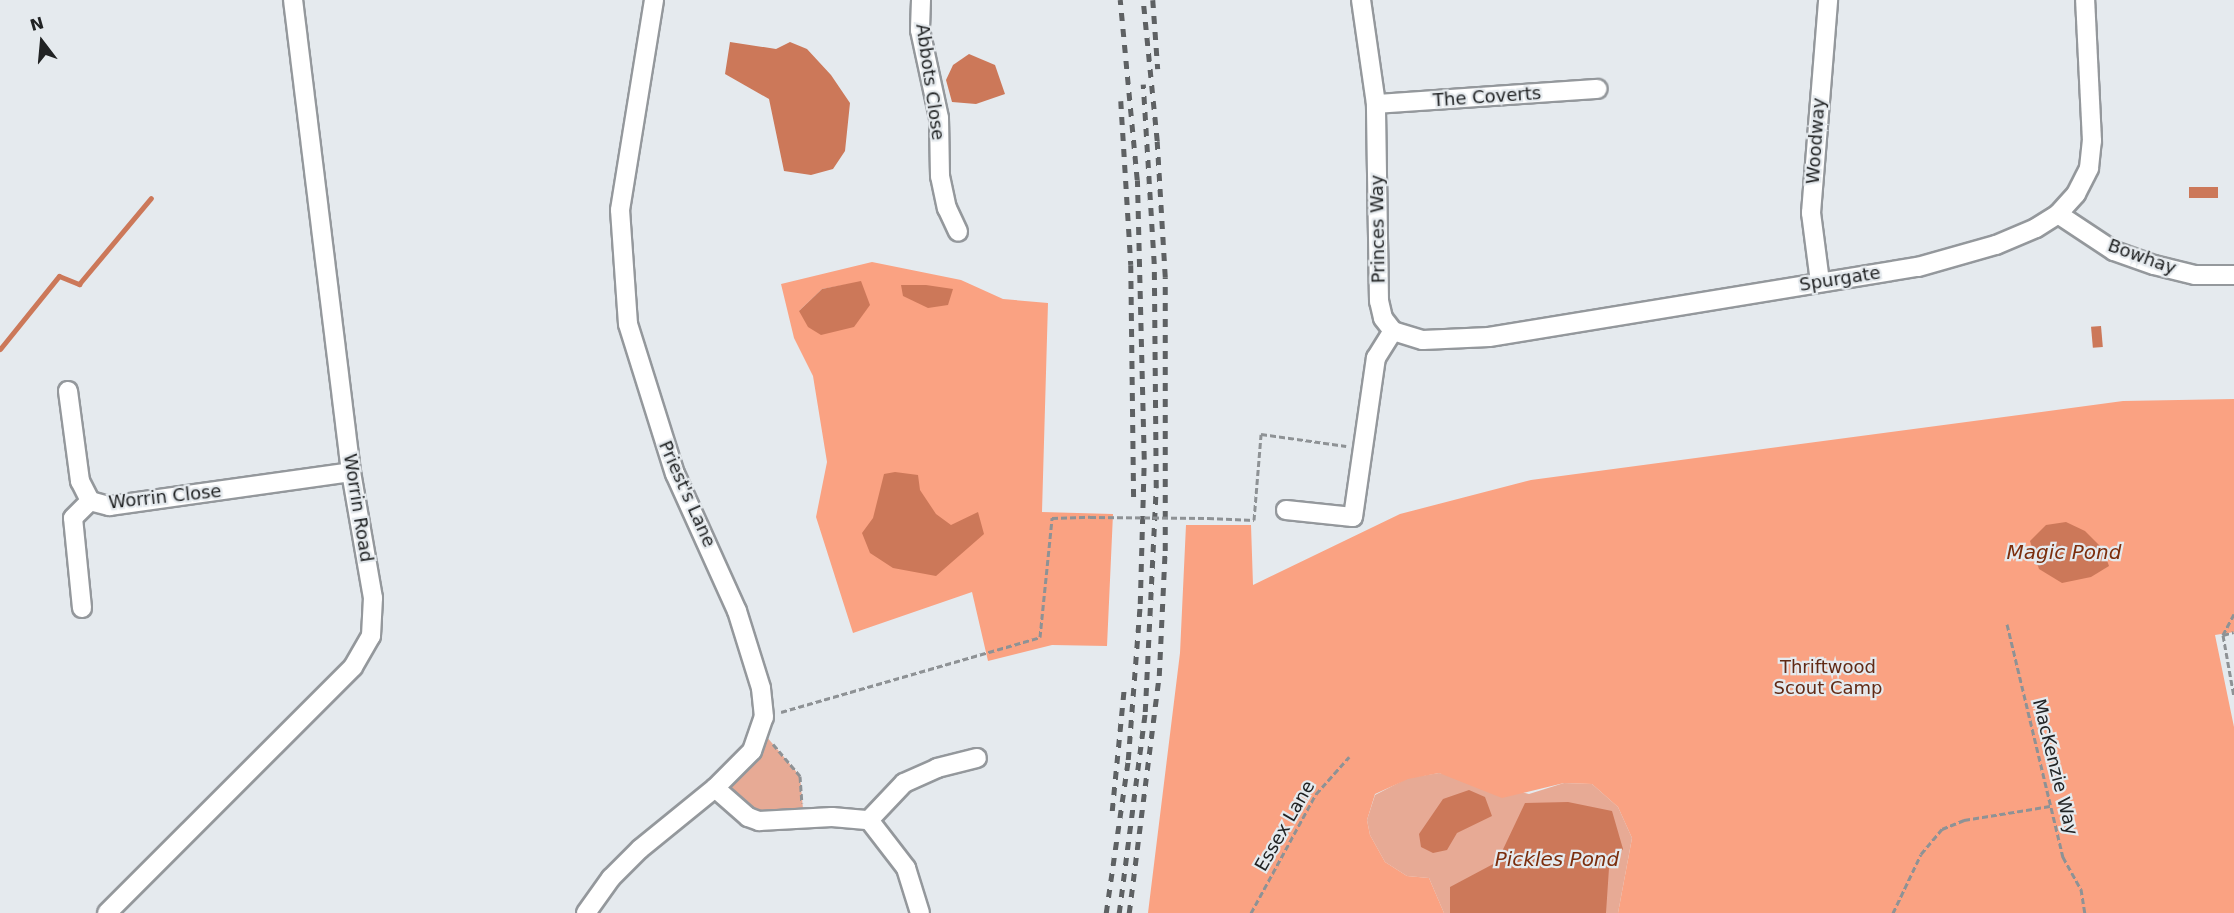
<!DOCTYPE html>
<style>
body{margin:0}
#map{position:relative;width:2234px;height:913px;overflow:hidden;background:#e5eaee;font-family:"DejaVu Sans",sans-serif}
div>[style]{position:absolute}
.green>*{inset:0;background:#e7aa95}
.forest>*{inset:0;background:#faa282}
.water>*{inset:0;background:#cc7859;transform-origin:0 0}
.stream>*{height:5px;margin:-2.5px;padding:0 2.5px;transform-origin:2.5px;border-radius:2.5px;background:#cc7859}
.path>*{height:3px;margin-top:-1.5px;transform-origin:0;background:repeating-linear-gradient(90deg,#8e9295 0 6px,transparent 0 9px)}
.roads{filter:drop-shadow(2px 0 #94989c) drop-shadow(-2px 0 #94989c) drop-shadow(0 2px #94989c) drop-shadow(0 -2px #94989c)}
.minor>*{height:18px;margin:-9px;padding:0 9px;transform-origin:9px;border-radius:9px;background:#fff}
.rail>*{height:4.5px;margin-top:-2.25px;transform-origin:0;background:repeating-linear-gradient(90deg,#5e6163 0 8px,transparent 0 16px)}
.path-bridge>*{height:3px;margin-top:-1.5px;transform-origin:0;background:repeating-linear-gradient(90deg,#8e9295 0 6px,transparent 0 9px)}
span{translate:-50% -50%;white-space:nowrap;text-align:center;line-height:1.15;-webkit-text-stroke:4.5px #e5eaee;paint-order:stroke}
.street-label{font-size:18px;color:#212324}
.park-label{font-size:18px;color:#612a15}
.water-label{font-size:20px;color:#7b2e0d;font-style:italic}
.north{position:absolute;left:12px;top:12px;width:60px;height:60px;-webkit-text-stroke:4px #e5eaee;paint-order:stroke;rotate:344deg;font-size:16px;font-weight:700;line-height:24px;text-align:center;color:#212324}
.north::after{content:'';display:block;margin:auto;width:21px;height:27px;background:#212324;clip-path:polygon(50% 0,100% 100%,50% 72%,0 100%)}
</style>
<div id="map">
<div class="green">
<i style="clip-path:polygon(766px 736px,800px 776px,804px 820px,773px 822px,715px 788px)"></i>
<i style="clip-path:polygon(1439px 773px,1529px 794px,1564px 783px,1592px 784px,1618px 807px,1632px 838px,1618px 913px,1444px 913px,1429px 878px,1407px 876px,1385px 862px,1370px 835px,1367px 820px,1375px 795px,1408px 778px)"></i>
</div>
<div class="forest">
<i style="clip-path:polygon(evenodd,872px 262px,961px 280px,1003px 299px,1048px 303px,1042px 512px,1113px 514px,1107px 646px,1052px 645px,988px 661px,972px 592px,853px 633px,816px 517px,827px 462px,813px 376px,794px 338px,781px 284px,872px 262px,861px 282px,799px 311px,822px 289px,861px 282px)"></i>
<i style="clip-path:polygon(2234px 399px,2234px 632px,2215px 635px,2234px 727px,2234px 913px,1618px 913px,1632px 838px,1618px 807px,1592px 784px,1564px 783px,1502px 798px,1439px 773px,1408px 779px,1375px 794px,1367px 820px,1370px 835px,1385px 862px,1407px 876px,1429px 878px,1444px 913px,1148px 913px,1180px 653px,1186px 525px,1251px 525px,1253px 585px,1400px 514px,1531px 480px,2123px 401px)"></i>
</div>
<div class="water">
<i style="clip-path:polygon(730px 42px,776px 49px,790px 42px,807px 49px,831px 75px,850px 103px,845px 151px,833px 169px,811px 175px,784px 171px,769px 99px,725px 74px)"></i>
<i style="clip-path:polygon(969px 54px,995px 65px,1005px 94px,976px 104px,952px 102px,946px 80px,953px 65px)"></i>
<i style="left:2218px;top:187px;width:11px;height:29px;rotate:90deg"></i>
<i style="clip-path:polygon(861px 281px,870px 305px,854px 327px,821px 335px,808px 327px,799px 311px,822px 289px)"></i>
<i style="clip-path:polygon(901px 285px,926px 285px,953px 289px,948px 305px,928px 308px,903px 296px)"></i>
<i style="left:2101px;top:326px;width:21px;height:10px;rotate:85deg"></i>
<i style="clip-path:polygon(895px 472px,918px 475px,920px 490px,936px 514px,951px 525px,978px 512px,984px 534px,936px 576px,893px 568px,870px 553px,862px 533px,873px 518px,884px 474px)"></i>
<i style="clip-path:polygon(2066px 522px,2085px 531px,2103px 549px,2109px 566px,2091px 577px,2062px 583px,2039px 569px,2030px 541px,2046px 525px)"></i>
<i style="clip-path:polygon(1469px 790px,1485px 797px,1492px 816px,1457px 833px,1447px 850px,1433px 853px,1421px 847px,1419px 834px,1443px 799px)"></i>
<i style="clip-path:polygon(1568px 802px,1612px 811px,1623px 849px,1609px 868px,1606px 913px,1450px 913px,1450px 887px,1497px 862px,1525px 803px)"></i>
</div>
<div class="stream">
<i style="left:0;top:349px;width:94px;rotate:-51.1deg"></i>
<i style="left:59px;top:276px;width:22px;rotate:22deg"></i>
<i style="left:79px;top:284px;width:112px;rotate:-50.1deg"></i>
</div>
<div class="path">
<i style="left:1208px;top:518px;width:46px;rotate:2.5deg"></i>
<i style="left:1254px;top:520px;width:86px;rotate:-85.3deg"></i>
<i style="left:1261px;top:434px;width:86px;rotate:8deg"></i>
<i style="left:2234px;top:614px;width:24px;rotate:118deg"></i>
<i style="left:2223px;top:635px;width:63px;rotate:79.9deg"></i>
<i style="left:2007px;top:624px;width:240px;rotate:76.5deg"></i>
<i style="left:2063px;top:857px;width:37px;rotate:61deg"></i>
<i style="left:2081px;top:889px;width:24px;rotate:81deg"></i>
<i style="left:2223px;top:635px;width:11px;rotate:-15deg"></i>
<i style="left:781px;top:712px;width:270px;rotate:-16.1deg"></i>
<i style="left:1040px;top:637px;width:120px;rotate:-84.2deg"></i>
<i style="left:1052px;top:518px;width:38px;rotate:-2deg"></i>
<i style="left:773px;top:744px;width:42px;rotate:49.8deg"></i>
<i style="left:800px;top:776px;width:27px;rotate:86deg"></i>
<i style="left:1251px;top:913px;width:136px;rotate:-61.4deg"></i>
<i style="left:1316px;top:794px;width:50px;rotate:-48.3deg"></i>
<i style="left:1893px;top:913px;width:65px;rotate:-64.6deg"></i>
<i style="left:1921px;top:854px;width:33px;rotate:-50deg"></i>
<i style="left:1942px;top:829px;width:24px;rotate:-22deg"></i>
<i style="left:1964px;top:820px;width:87px;rotate:-9.2deg"></i>
</div>
<div class="roads">
<div class="minor">
<i style="left:921px;top:0;width:30px;rotate:92deg"></i>
<i style="left:920px;top:30px;width:90px;rotate:77.8deg"></i>
<i style="left:939px;top:118px;width:58px;rotate:89deg"></i>
<i style="left:940px;top:176px;width:33px;rotate:78deg"></i>
<i style="left:947px;top:208px;width:26px;rotate:65deg"></i>
<i style="left:1376px;top:104px;width:222px;rotate:-3.9deg"></i>
<i style="left:2058px;top:214px;width:67px;rotate:33.5deg"></i>
<i style="left:2114px;top:251px;width:42px;rotate:19.3deg"></i>
<i style="left:2154px;top:265px;width:42px;rotate:13.7deg"></i>
<i style="left:2195px;top:275px;width:39px"></i>
<i style="left:1820px;top:282px;width:70px;rotate:-97.4deg"></i>
<i style="left:1811px;top:213px;width:214px;rotate:-85.4deg"></i>
<i style="left:1393px;top:331px;width:31px;rotate:17deg"></i>
<i style="left:1423px;top:340px;width:66px;rotate:-2.6deg"></i>
<i style="left:1489px;top:337px;width:435px;rotate:-9.3deg"></i>
<i style="left:1918px;top:267px;width:81px;rotate:-15.8deg"></i>
<i style="left:1996px;top:245px;width:43px;rotate:-23deg"></i>
<i style="left:2036px;top:228px;width:26px;rotate:-32deg"></i>
<i style="left:2058px;top:214px;width:27px;rotate:-48deg"></i>
<i style="left:2076px;top:194px;width:29px;rotate:-63deg"></i>
<i style="left:2089px;top:168px;width:27px;rotate:-84deg"></i>
<i style="left:2092px;top:141px;width:141px;rotate:-92.8deg"></i>
<i style="left:68px;top:391px;width:91px;rotate:82.4deg"></i>
<i style="left:80px;top:481px;width:22px;rotate:63deg"></i>
<i style="left:90px;top:501px;width:20px;rotate:15deg"></i>
<i style="left:109px;top:506px;width:244px;rotate:-8deg"></i>
<i style="left:1286px;top:510px;width:67px;rotate:6deg"></i>
<i style="left:1353px;top:517px;width:161px;rotate:-81.8deg"></i>
<i style="left:1376px;top:358px;width:32px;rotate:-58deg"></i>
<i style="left:1393px;top:331px;width:16px;rotate:-128deg"></i>
<i style="left:1383px;top:318px;width:17px;rotate:-103deg"></i>
<i style="left:1379px;top:301px;width:197px;rotate:-90.9deg"></i>
<i style="left:1376px;top:104px;width:105px;rotate:-98.2deg"></i>
<i style="left:82px;top:608px;width:90px;rotate:-95.7deg"></i>
<i style="left:73px;top:518px;width:24px;rotate:-45deg"></i>
<i style="left:715px;top:788px;width:44px;rotate:41.3deg"></i>
<i style="left:748px;top:817px;width:12px;rotate:20deg"></i>
<i style="left:759px;top:821px;width:73px;rotate:-3.1deg"></i>
<i style="left:832px;top:817px;width:37px;rotate:5deg"></i>
<i style="left:869px;top:820px;width:61px;rotate:52.4deg"></i>
<i style="left:906px;top:868px;width:47px;rotate:72.7deg"></i>
<i style="left:869px;top:820px;width:51px;rotate:-46.6deg"></i>
<i style="left:904px;top:783px;width:36px;rotate:-24deg"></i>
<i style="left:937px;top:768px;width:41px;rotate:-14deg"></i>
<i style="left:107px;top:913px;width:348px;rotate:-45deg"></i>
<i style="left:353px;top:667px;width:36px;rotate:-60deg"></i>
<i style="left:371px;top:636px;width:38px;rotate:-87deg"></i>
<i style="left:373px;top:598px;width:128px;rotate:-99.9deg"></i>
<i style="left:351px;top:472px;width:476px;rotate:-97deg"></i>
<i style="left:586px;top:913px;width:43px;rotate:-54.5deg"></i>
<i style="left:611px;top:878px;width:41px;rotate:-45deg"></i>
<i style="left:640px;top:849px;width:97px;rotate:-39.1deg"></i>
<i style="left:715px;top:788px;width:52px;rotate:-45deg"></i>
<i style="left:752px;top:751px;width:36px;rotate:-71deg"></i>
<i style="left:764px;top:717px;width:29px;rotate:-96deg"></i>
<i style="left:761px;top:688px;width:81px;rotate:-107.3deg"></i>
<i style="left:737px;top:611px;width:150px;rotate:-114.3deg"></i>
<i style="left:675px;top:474px;width:157px;rotate:-107.4deg"></i>
<i style="left:628px;top:324px;width:114px;rotate:-94deg"></i>
<i style="left:620px;top:210px;width:213px;rotate:-80.8deg"></i>
</div>
</div>
<div class="rail">
<i style="left:1153px;top:0;width:69px;rotate:85.9deg"></i>
<i style="left:1121px;top:101px;width:164px;rotate:86.5deg"></i>
<i style="left:1131px;top:265px;width:235px;rotate:89.3deg"></i>
<i style="left:1112px;top:811px;width:123px;rotate:-84.4deg"></i>
<i style="left:1106px;top:913px;width:155px;rotate:-81.8deg"></i>
<i style="left:1128px;top:760px;width:156px;rotate:-85.6deg"></i>
<i style="left:1140px;top:604px;width:145px;rotate:-88.4deg"></i>
<i style="left:1144px;top:459px;width:279px;rotate:-91.4deg"></i>
<i style="left:1137px;top:180px;width:181px;rotate:-95.4deg"></i>
<i style="left:1119px;top:913px;width:203px;rotate:-82.6deg"></i>
<i style="left:1145px;top:712px;width:224px;rotate:-87.2deg"></i>
<i style="left:1156px;top:488px;width:224px;rotate:-90.5deg"></i>
<i style="left:1154px;top:264px;width:180px;rotate:-93.5deg"></i>
<i style="left:1129px;top:913px;width:239px;rotate:-82.8deg"></i>
<i style="left:1159px;top:676px;width:125px;rotate:-87.3deg"></i>
<i style="left:1165px;top:551px;width:274px;rotate:-90deg"></i>
<i style="left:1165px;top:277px;width:136px;rotate:-93.4deg"></i>
<i style="left:1157px;top:141px;width:142px;rotate:-95.7deg"></i>
</div>
<div class="path-bridge">
<i style="left:1090px;top:517px;width:118px;rotate:0.5deg"></i>
</div>
<div class="street-label">
<span style="left:930px;top:82px;rotate:82deg">Abbots Close</span>
<span style="left:1487px;top:97px;rotate:-4deg">The Coverts</span>
<span style="left:1816px;top:141px;rotate:-86deg">Woodway</span>
<span style="left:1378px;top:229px;rotate:-91deg">Princes Way</span>
<span style="left:2142px;top:257px;rotate:20deg">Bowhay</span>
<span style="left:1840px;top:279px;rotate:-9deg">Spurgate</span>
<span style="left:687px;top:494px;rotate:66deg">Priest's Lane</span>
<span style="left:165px;top:497px;rotate:-6deg">Worrin Close</span>
<span style="left:358px;top:508px;rotate:81deg">Worrin Road</span>
<span style="left:2055px;top:767px;rotate:76deg">MacKenzie Way</span>
<span style="left:1285px;top:826px;rotate:-60deg">Essex Lane</span>
</div>
<div class="park-label">
<span style="left:1828px;top:678px">Thriftwood<br>Scout Camp</span>
</div>
<div class="water-label">
<span style="left:2064px;top:552px">Magic Pond</span>
<span style="left:1557px;top:859px">Pickles Pond</span>
</div>
<div class="north">N</div>
</div>
